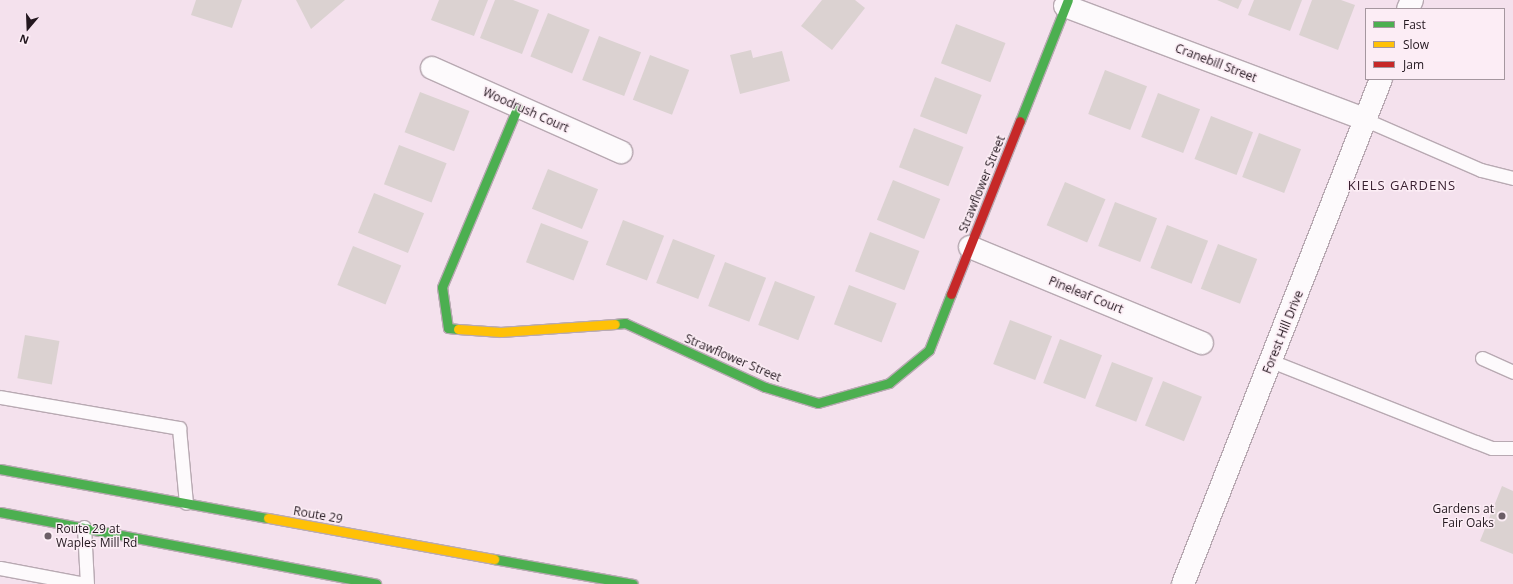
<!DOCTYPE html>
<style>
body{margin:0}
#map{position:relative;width:1513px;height:584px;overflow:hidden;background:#f4e1ed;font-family:"Open Sans",sans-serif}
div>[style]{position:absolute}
.building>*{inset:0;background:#dbd2d1;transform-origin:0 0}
.roads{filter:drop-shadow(1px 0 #b8a9b2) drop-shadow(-1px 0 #b8a9b2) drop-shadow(0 1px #b8a9b2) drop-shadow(0 -1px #b8a9b2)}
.lane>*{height:13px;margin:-6.5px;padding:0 6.5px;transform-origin:6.5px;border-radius:6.5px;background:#fdfafc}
.street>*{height:22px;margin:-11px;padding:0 11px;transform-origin:11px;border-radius:11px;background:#fdfafc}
.fast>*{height:9px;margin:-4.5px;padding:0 4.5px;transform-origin:4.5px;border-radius:4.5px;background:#4caf50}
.slow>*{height:9px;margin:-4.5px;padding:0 4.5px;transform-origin:4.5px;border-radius:4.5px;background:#ffc107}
.jam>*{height:9px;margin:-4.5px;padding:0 4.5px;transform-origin:4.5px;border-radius:4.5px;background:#c62828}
.dots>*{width:11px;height:11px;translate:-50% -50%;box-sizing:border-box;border:2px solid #fcedf5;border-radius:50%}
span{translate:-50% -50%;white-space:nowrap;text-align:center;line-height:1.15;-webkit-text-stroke:3px #fcedf5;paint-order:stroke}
.street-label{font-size:12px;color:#23171f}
.poi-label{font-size:12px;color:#23171f}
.right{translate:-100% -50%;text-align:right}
.left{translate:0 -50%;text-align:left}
.neighbourhood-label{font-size:13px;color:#3a2031;letter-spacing:1px}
.legend{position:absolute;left:1365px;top:8px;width:140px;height:72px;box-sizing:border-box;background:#fcedf5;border:1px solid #a5979f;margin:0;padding:5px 7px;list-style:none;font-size:12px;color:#23171f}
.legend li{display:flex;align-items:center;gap:8px;height:20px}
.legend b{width:20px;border:1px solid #a5979f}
.north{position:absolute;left:8px;top:8px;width:40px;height:40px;-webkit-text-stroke:3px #fcedf5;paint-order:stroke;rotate:199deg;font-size:11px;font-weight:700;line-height:16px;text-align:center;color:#23171f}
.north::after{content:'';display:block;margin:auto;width:14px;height:18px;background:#23171f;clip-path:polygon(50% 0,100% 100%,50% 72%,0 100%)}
</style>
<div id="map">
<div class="building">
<i style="clip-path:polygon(196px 0,242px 0,232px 28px,191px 15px)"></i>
<i style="clip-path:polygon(296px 0,345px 0,311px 29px)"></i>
<i style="clip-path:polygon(439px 0,488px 0,474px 36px,431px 20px)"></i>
<i style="clip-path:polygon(495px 0,513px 0,539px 10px,522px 54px,480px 38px)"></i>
<i style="clip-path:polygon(822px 0,855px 0,865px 8px,832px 50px,801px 26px)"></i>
<i style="clip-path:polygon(1217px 0,1242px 0,1238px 9px)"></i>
<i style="clip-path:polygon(1254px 0,1302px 0,1290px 31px,1248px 15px)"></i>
<i style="clip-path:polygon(1312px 0,1341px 0,1355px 5px,1338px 50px,1299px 35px)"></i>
<i style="left:548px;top:13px;width:45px;height:47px;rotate:22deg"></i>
<i style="left:956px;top:24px;width:53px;height:42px;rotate:21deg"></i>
<i style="left:599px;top:36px;width:45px;height:47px;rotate:21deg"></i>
<i style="clip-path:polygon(751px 50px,753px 58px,782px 51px,790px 81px,740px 94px,730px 55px)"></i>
<i style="left:650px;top:55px;width:42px;height:48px;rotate:21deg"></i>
<i style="left:1105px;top:70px;width:45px;height:47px;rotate:21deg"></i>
<i style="left:935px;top:77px;width:50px;height:42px;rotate:21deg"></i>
<i style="left:420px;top:92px;width:53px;height:43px;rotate:21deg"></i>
<i style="left:1158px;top:93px;width:45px;height:47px;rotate:21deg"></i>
<i style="left:1211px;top:116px;width:45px;height:46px;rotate:21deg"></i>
<i style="left:914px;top:128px;width:53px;height:42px;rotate:21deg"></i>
<i style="left:1259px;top:133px;width:45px;height:47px;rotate:21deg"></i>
<i style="left:399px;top:145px;width:51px;height:42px;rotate:21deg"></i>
<i style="left:548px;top:169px;width:54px;height:43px;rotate:22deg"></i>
<i style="left:893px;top:180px;width:51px;height:43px;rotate:22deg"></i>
<i style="left:1065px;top:182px;width:44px;height:47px;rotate:23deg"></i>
<i style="left:374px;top:193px;width:54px;height:43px;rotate:22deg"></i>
<i style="left:1115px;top:202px;width:45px;height:47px;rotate:21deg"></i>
<i style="left:623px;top:220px;width:44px;height:48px;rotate:21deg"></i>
<i style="left:541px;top:223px;width:51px;height:42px;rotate:21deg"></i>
<i style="left:1167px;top:225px;width:44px;height:46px;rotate:21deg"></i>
<i style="left:870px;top:232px;width:53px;height:42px;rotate:21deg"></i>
<i style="left:673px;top:239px;width:45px;height:47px;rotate:21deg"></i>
<i style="left:1218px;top:244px;width:42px;height:48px;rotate:21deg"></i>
<i style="left:353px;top:246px;width:52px;height:42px;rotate:22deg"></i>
<i style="left:725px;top:262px;width:44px;height:47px;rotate:21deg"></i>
<i style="left:775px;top:281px;width:43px;height:47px;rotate:21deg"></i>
<i style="left:849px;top:285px;width:51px;height:42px;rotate:21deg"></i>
<i style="left:1010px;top:320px;width:45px;height:47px;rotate:21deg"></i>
<i style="left:25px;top:335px;width:35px;height:44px;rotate:10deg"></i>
<i style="left:1060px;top:339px;width:45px;height:47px;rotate:21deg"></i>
<i style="left:1112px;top:362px;width:44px;height:47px;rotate:21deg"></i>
<i style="left:1163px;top:381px;width:42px;height:48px;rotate:22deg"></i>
<i style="clip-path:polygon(1502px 486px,1513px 491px,1513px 554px,1480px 541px)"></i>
</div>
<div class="roads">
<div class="lane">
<i style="left:1366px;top:120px;width:125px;rotate:23.5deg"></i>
<i style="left:1481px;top:170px;width:33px;rotate:14deg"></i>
<i style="left:1482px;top:358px;width:34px;rotate:24deg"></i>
<i style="left:1271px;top:361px;width:220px;rotate:21.6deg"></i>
<i style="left:1476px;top:442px;width:17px;rotate:21deg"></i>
<i style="left:1492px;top:448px;width:21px"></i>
<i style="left:0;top:397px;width:182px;rotate:9.8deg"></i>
<i style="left:179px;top:428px;width:75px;rotate:84.7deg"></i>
<i style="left:84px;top:527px;width:57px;rotate:87deg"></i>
<i style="left:0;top:568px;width:86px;rotate:10.7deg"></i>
</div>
<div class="street">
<i style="left:1065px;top:6px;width:322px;rotate:20.7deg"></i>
<i style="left:1408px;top:9px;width:10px;rotate:-66deg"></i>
<i style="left:432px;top:68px;width:207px;rotate:24deg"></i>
<i style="left:970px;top:247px;width:251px;rotate:22.5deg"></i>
<i style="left:1183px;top:584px;width:542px;rotate:-68.59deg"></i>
</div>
<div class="fast">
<i style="left:1020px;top:121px;width:130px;rotate:-68.4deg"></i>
<i style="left:615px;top:324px;width:10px;rotate:-6deg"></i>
<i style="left:625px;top:323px;width:154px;rotate:24.6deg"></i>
<i style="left:765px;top:387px;width:55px;rotate:16.8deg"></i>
<i style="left:818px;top:403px;width:74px;rotate:-15.7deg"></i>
<i style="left:889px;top:383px;width:52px;rotate:-39.5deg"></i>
<i style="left:929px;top:350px;width:60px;rotate:-68.6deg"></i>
<i style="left:458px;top:329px;width:10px;rotate:-174deg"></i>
<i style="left:448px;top:328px;width:41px;rotate:-98.3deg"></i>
<i style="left:442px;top:287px;width:196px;rotate:-67.2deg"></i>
<i style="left:0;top:469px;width:272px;rotate:10.4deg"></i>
<i style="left:0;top:512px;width:383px;rotate:10.8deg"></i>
<i style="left:494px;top:559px;width:141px;rotate:10.2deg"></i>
</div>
<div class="slow">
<i style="left:458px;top:329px;width:43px;rotate:4deg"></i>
<i style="left:501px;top:332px;width:114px;rotate:-4deg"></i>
<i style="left:268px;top:518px;width:230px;rotate:10.3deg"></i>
</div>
<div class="jam">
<i style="left:951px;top:294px;width:186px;rotate:-68.3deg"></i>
</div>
</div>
<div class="dots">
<i style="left:1502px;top:516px;background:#6c5e67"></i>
<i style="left:48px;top:536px;background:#6c5e67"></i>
</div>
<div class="street-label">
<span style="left:1216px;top:63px;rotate:21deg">Cranebill Street</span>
<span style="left:526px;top:110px;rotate:24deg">Woodrush Court</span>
<span style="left:982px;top:184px;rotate:-68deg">Strawflower Street</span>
<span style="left:1086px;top:295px;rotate:22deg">Pineleaf Court</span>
<span style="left:1283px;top:332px;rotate:-68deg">Forest Hill Drive</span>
<span style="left:733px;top:358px;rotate:23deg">Strawflower Street</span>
<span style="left:318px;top:515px;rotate:10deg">Route 29</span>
</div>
<div class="poi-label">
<span class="right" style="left:1494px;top:516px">Gardens at<br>Fair Oaks</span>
<span class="left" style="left:56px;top:536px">Route 29 at<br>Waples Mill Rd</span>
</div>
<div class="neighbourhood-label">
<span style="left:1402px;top:185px">KIELS GARDENS</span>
</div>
<ul class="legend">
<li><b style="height:5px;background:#4caf50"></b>Fast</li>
<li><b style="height:5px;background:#ffc107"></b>Slow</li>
<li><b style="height:5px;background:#c62828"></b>Jam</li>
</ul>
<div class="north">N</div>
</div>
